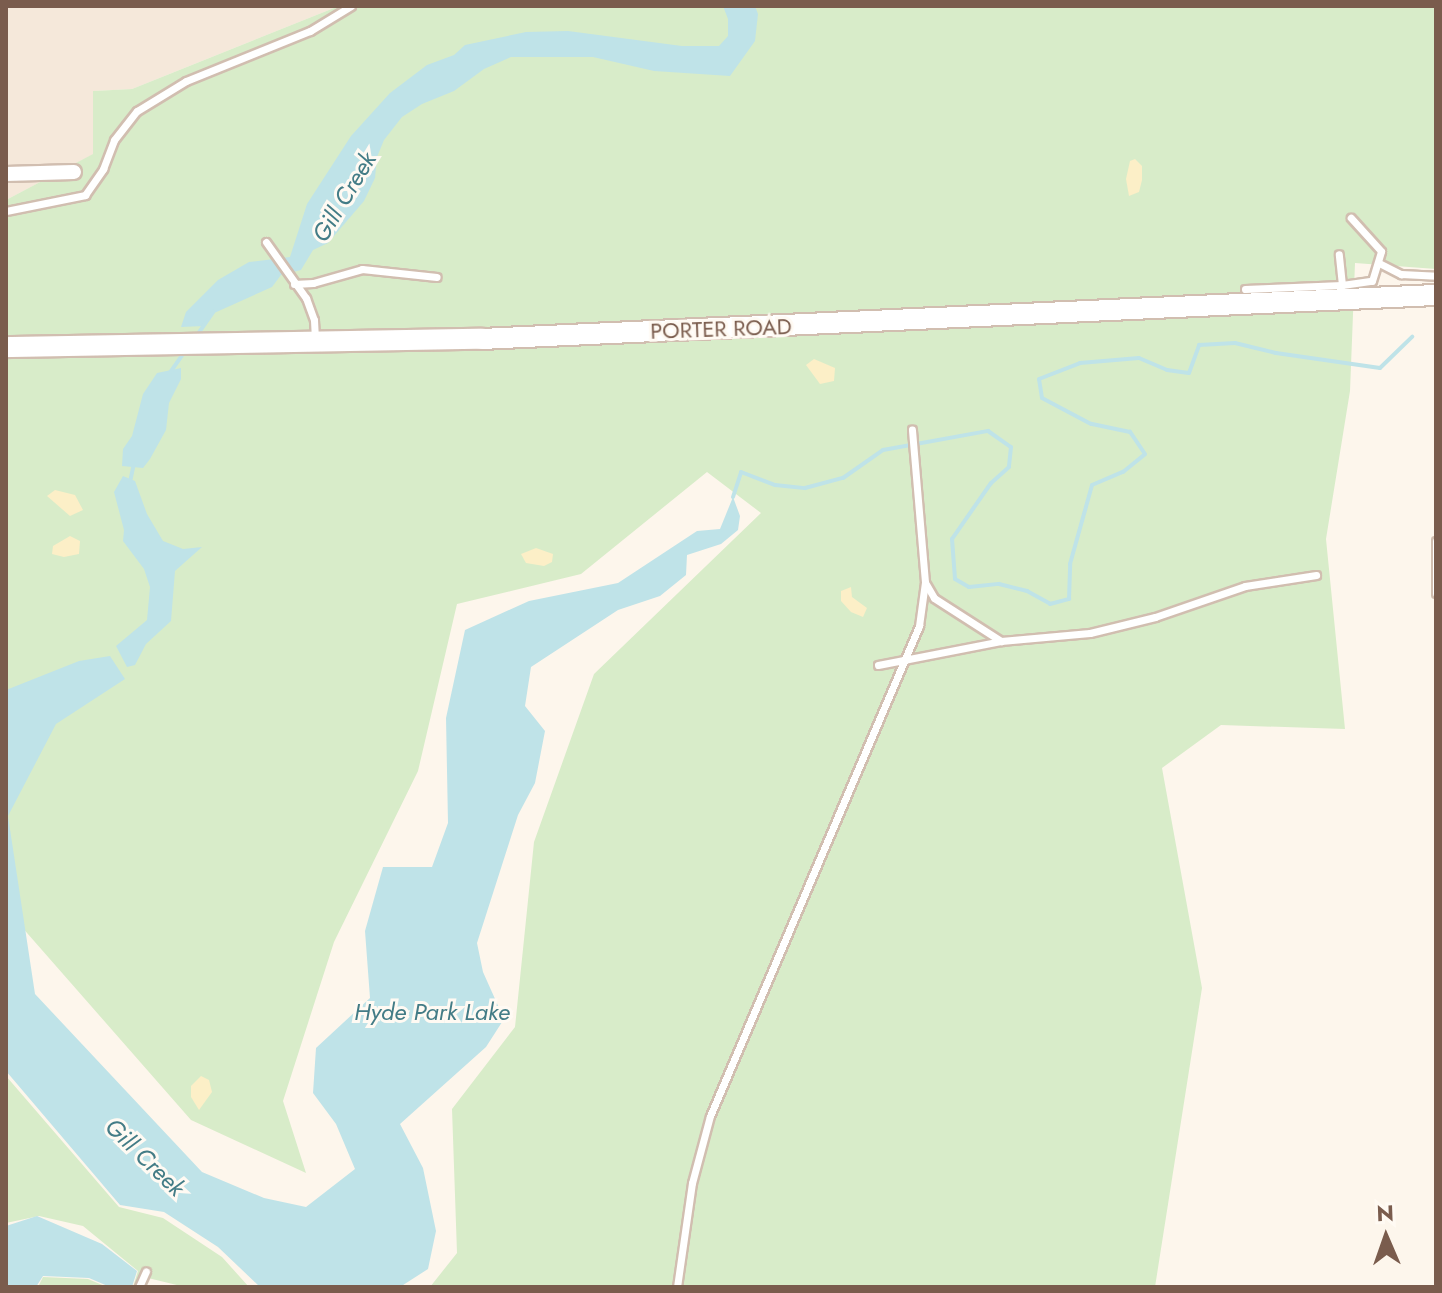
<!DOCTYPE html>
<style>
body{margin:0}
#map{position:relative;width:1442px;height:1293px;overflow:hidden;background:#fdf6ec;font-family:Jost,sans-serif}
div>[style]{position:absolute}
.residential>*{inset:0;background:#f5e8da}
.green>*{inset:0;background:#d8ecc9}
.sand>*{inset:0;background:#fcefc7}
.water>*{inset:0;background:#bfe3e8}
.stream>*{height:4px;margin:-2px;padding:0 2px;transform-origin:2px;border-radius:2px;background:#bfe3e8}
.roads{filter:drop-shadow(2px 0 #d1beb0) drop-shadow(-2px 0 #d1beb0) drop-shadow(0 2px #d1beb0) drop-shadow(0 -2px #d1beb0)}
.lane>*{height:7px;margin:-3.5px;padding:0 3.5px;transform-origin:3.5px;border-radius:3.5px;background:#fff}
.street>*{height:14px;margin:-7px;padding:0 7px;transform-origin:7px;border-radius:7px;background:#fff}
.secondary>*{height:20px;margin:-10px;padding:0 10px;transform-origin:10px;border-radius:10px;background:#fff}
span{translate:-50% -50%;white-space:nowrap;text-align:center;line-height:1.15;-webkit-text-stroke:6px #fffaf3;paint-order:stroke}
.street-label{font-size:22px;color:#7a5c4d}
.water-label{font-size:24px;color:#437c86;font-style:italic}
.frame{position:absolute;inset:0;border:8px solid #7a5c4d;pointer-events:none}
.north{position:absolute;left:1346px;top:1197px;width:80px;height:80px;-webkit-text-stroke:6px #fffaf3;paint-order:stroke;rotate:358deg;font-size:22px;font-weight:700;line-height:32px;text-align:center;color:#7a5c4d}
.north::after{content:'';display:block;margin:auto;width:28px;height:36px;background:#7a5c4d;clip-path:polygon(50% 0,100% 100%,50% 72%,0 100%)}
</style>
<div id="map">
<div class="residential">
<i style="clip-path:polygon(6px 6px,339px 6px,132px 89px,93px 91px,94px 154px,6px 200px)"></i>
</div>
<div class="green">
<i style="clip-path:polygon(339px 6px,1436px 6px,1436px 269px,1355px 263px,1350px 391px,1326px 539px,1345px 729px,1221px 725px,1162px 768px,1202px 988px,1155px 1287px,430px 1287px,457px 1253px,452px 1109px,515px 1027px,534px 842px,594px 674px,761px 513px,707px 472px,581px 574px,457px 604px,418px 771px,334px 942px,283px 1101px,306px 1173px,191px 1120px,6px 909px,6px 200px,93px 154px,93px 91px,132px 89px)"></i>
<i style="clip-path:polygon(6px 1076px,119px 1207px,163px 1218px,222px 1257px,249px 1287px,185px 1287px,148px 1278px,144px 1287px,133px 1287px,138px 1271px,83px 1226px,39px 1216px,6px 1223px)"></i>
<i style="clip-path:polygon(43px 1277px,88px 1279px,107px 1287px,38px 1287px)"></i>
</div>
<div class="sand">
<i style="clip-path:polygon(1135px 159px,1142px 166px,1142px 180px,1139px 192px,1129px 196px,1126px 179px,1130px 161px)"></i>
<i style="clip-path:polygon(814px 359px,835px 368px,834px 381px,820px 384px,806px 365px)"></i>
<i style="clip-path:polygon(55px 490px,75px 495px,83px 510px,70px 516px,47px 496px)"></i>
<i style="clip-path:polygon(70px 536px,80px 541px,79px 554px,64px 557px,52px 554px,53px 546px)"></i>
<i style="clip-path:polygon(536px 548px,553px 554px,552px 562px,544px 566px,526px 563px,521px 554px)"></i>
<i style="clip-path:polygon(851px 587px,852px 597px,867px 608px,863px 617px,851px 612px,841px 601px,841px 591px)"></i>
<i style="clip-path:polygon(201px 1076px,209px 1080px,212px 1092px,199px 1110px,191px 1097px,191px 1086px)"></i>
</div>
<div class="water">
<i style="clip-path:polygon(723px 6px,755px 6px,758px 14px,755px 41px,730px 76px,654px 71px,593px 57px,511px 57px,484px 69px,454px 91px,422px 104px,402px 117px,384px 140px,377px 157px,375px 178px,364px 201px,328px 243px,313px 250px,301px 270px,281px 275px,272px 287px,212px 314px,204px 326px,181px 327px,186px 312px,218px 280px,249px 262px,290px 257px,307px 204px,351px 136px,390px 93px,427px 65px,454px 55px,465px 45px,526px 32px,568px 31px,682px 46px,719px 46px,728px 36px,728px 19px)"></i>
<i style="clip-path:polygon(181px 368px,181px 379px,169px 403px,166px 430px,150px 459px,143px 468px,122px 466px,123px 449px,132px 436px,143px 394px,157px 373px)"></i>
<i style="clip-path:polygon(123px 476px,135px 481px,147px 514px,163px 541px,183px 549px,202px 547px,175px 571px,171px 621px,146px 644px,135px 665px,127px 667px,116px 646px,147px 620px,150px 587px,144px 569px,123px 541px,124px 530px,114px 492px)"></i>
<i style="clip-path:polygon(733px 497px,740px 516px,738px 530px,721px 544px,687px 555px,686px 575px,660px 596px,618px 610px,531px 667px,525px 706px,545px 731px,535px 783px,518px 815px,477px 943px,483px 972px,504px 1019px,486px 1047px,400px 1124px,423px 1168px,436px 1231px,428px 1269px,400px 1287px,260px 1287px,218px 1247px,164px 1212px,120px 1205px,6px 1071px,6px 690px,79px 661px,110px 656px,125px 679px,56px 724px,8px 816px,35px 994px,202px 1172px,264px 1198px,306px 1207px,355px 1169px,336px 1124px,313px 1093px,316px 1048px,370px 998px,365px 931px,383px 867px,432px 867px,448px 823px,446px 718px,465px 630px,529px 601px,618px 583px,697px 531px,720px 529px)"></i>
<i style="clip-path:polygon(37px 1216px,102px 1244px,137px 1271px,132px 1287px,110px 1287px,89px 1278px,43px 1276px,36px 1287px,6px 1287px,6px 1226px)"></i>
</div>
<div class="stream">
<i style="left:195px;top:338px;width:32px;rotate:-55deg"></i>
<i style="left:169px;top:374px;width:28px;rotate:-55deg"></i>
<i style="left:130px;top:482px;width:19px;rotate:-78deg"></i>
<i style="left:733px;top:497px;width:26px;rotate:-72deg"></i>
<i style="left:741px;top:472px;width:36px;rotate:21deg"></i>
<i style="left:775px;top:485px;width:30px;rotate:6deg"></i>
<i style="left:805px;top:488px;width:39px;rotate:-15deg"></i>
<i style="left:843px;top:478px;width:49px;rotate:-35deg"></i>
<i style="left:883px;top:450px;width:107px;rotate:-10.3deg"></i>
<i style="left:988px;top:431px;width:28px;rotate:35deg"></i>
<i style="left:1011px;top:447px;width:20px;rotate:96deg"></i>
<i style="left:1009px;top:467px;width:24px;rotate:138deg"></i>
<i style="left:991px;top:483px;width:68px;rotate:124.9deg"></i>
<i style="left:952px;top:539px;width:40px;rotate:85.7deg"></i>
<i style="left:955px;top:579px;width:16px;rotate:30deg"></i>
<i style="left:969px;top:587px;width:30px;rotate:-6deg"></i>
<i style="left:999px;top:584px;width:29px;rotate:14deg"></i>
<i style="left:1027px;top:591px;width:26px;rotate:29deg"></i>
<i style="left:1050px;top:604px;width:20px;rotate:-15deg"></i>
<i style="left:1069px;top:599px;width:35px;rotate:-88deg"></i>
<i style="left:1070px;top:564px;width:82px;rotate:-74.4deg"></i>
<i style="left:1092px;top:485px;width:34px;rotate:-23deg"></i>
<i style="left:1123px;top:472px;width:28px;rotate:-39deg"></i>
<i style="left:1145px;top:454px;width:27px;rotate:-124deg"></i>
<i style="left:1130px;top:432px;width:40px;rotate:-168deg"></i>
<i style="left:1091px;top:424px;width:55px;rotate:-152deg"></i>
<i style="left:1042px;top:398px;width:19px;rotate:-99deg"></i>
<i style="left:1039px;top:379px;width:44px;rotate:-21.3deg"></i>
<i style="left:1080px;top:363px;width:59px;rotate:-4.8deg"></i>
<i style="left:1139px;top:358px;width:30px;rotate:23deg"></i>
<i style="left:1167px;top:370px;width:22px;rotate:8deg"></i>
<i style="left:1189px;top:373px;width:30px;rotate:-70deg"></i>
<i style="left:1199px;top:345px;width:36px;rotate:-3deg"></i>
<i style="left:1235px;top:343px;width:42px;rotate:13.7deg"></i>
<i style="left:1276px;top:353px;width:105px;rotate:8.2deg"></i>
<i style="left:1380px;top:368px;width:45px;rotate:-44.1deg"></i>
</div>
<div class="roads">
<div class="lane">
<i style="left:6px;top:211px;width:81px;rotate:-11.4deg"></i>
<i style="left:85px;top:195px;width:32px;rotate:-55deg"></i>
<i style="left:103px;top:169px;width:31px;rotate:-69deg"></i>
<i style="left:114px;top:140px;width:37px;rotate:-52deg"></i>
<i style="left:137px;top:111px;width:57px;rotate:-31.5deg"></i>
<i style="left:186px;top:81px;width:134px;rotate:-22deg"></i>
<i style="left:310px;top:31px;width:48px;rotate:-31.4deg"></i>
<i style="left:266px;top:242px;width:69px;rotate:54.5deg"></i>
<i style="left:306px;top:298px;width:23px;rotate:70deg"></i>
<i style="left:314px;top:320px;width:19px;rotate:87deg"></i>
<i style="left:1379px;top:263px;width:25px;rotate:27deg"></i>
<i style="left:1401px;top:274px;width:35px;rotate:3deg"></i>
<i style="left:294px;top:284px;width:19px;rotate:-3deg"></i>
<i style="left:313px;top:283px;width:51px;rotate:-15.9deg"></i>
<i style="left:362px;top:269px;width:75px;rotate:6.1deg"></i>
<i style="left:1342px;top:285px;width:30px;rotate:-8deg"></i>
<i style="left:1372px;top:281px;width:31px;rotate:-73deg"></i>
<i style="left:1381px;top:251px;width:45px;rotate:-132.3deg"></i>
<i style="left:1245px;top:289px;width:97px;rotate:-2.4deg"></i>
<i style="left:1342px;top:285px;width:31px;rotate:-96deg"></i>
<i style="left:1436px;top:541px;width:52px;rotate:90deg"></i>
<i style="left:926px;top:584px;width:16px;rotate:60deg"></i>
<i style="left:934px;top:598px;width:80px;rotate:32.7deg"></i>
<i style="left:878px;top:665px;width:125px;rotate:-11deg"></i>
<i style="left:1001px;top:641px;width:89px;rotate:-5.1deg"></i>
<i style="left:1090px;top:633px;width:67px;rotate:-13.8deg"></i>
<i style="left:1155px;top:617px;width:95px;rotate:-19deg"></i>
<i style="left:1245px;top:586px;width:72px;rotate:-8.8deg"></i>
<i style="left:139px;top:1287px;width:17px;rotate:-66deg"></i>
<i style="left:677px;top:1287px;width:105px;rotate:-81.8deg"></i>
<i style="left:692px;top:1183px;width:69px;rotate:-75deg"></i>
<i style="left:710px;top:1116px;width:533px;rotate:-66.9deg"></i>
<i style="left:919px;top:626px;width:44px;rotate:-82.2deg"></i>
<i style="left:925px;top:582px;width:153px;rotate:-94.9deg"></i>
</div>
<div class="street">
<i style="left:6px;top:174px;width:68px;rotate:-1.7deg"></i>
</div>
<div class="secondary">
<i style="left:6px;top:347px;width:475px;rotate:-1deg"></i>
<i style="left:481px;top:339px;width:956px;rotate:-2.64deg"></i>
</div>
</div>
<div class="street-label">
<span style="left:721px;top:329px;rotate:-2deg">PORTER ROAD</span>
</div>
<div class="water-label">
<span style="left:344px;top:197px;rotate:-59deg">Gill Creek</span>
<span style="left:432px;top:1012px">Hyde Park Lake</span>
<span style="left:145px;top:1157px;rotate:44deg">Gill Creek</span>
</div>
<div class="frame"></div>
<div class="north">N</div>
</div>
